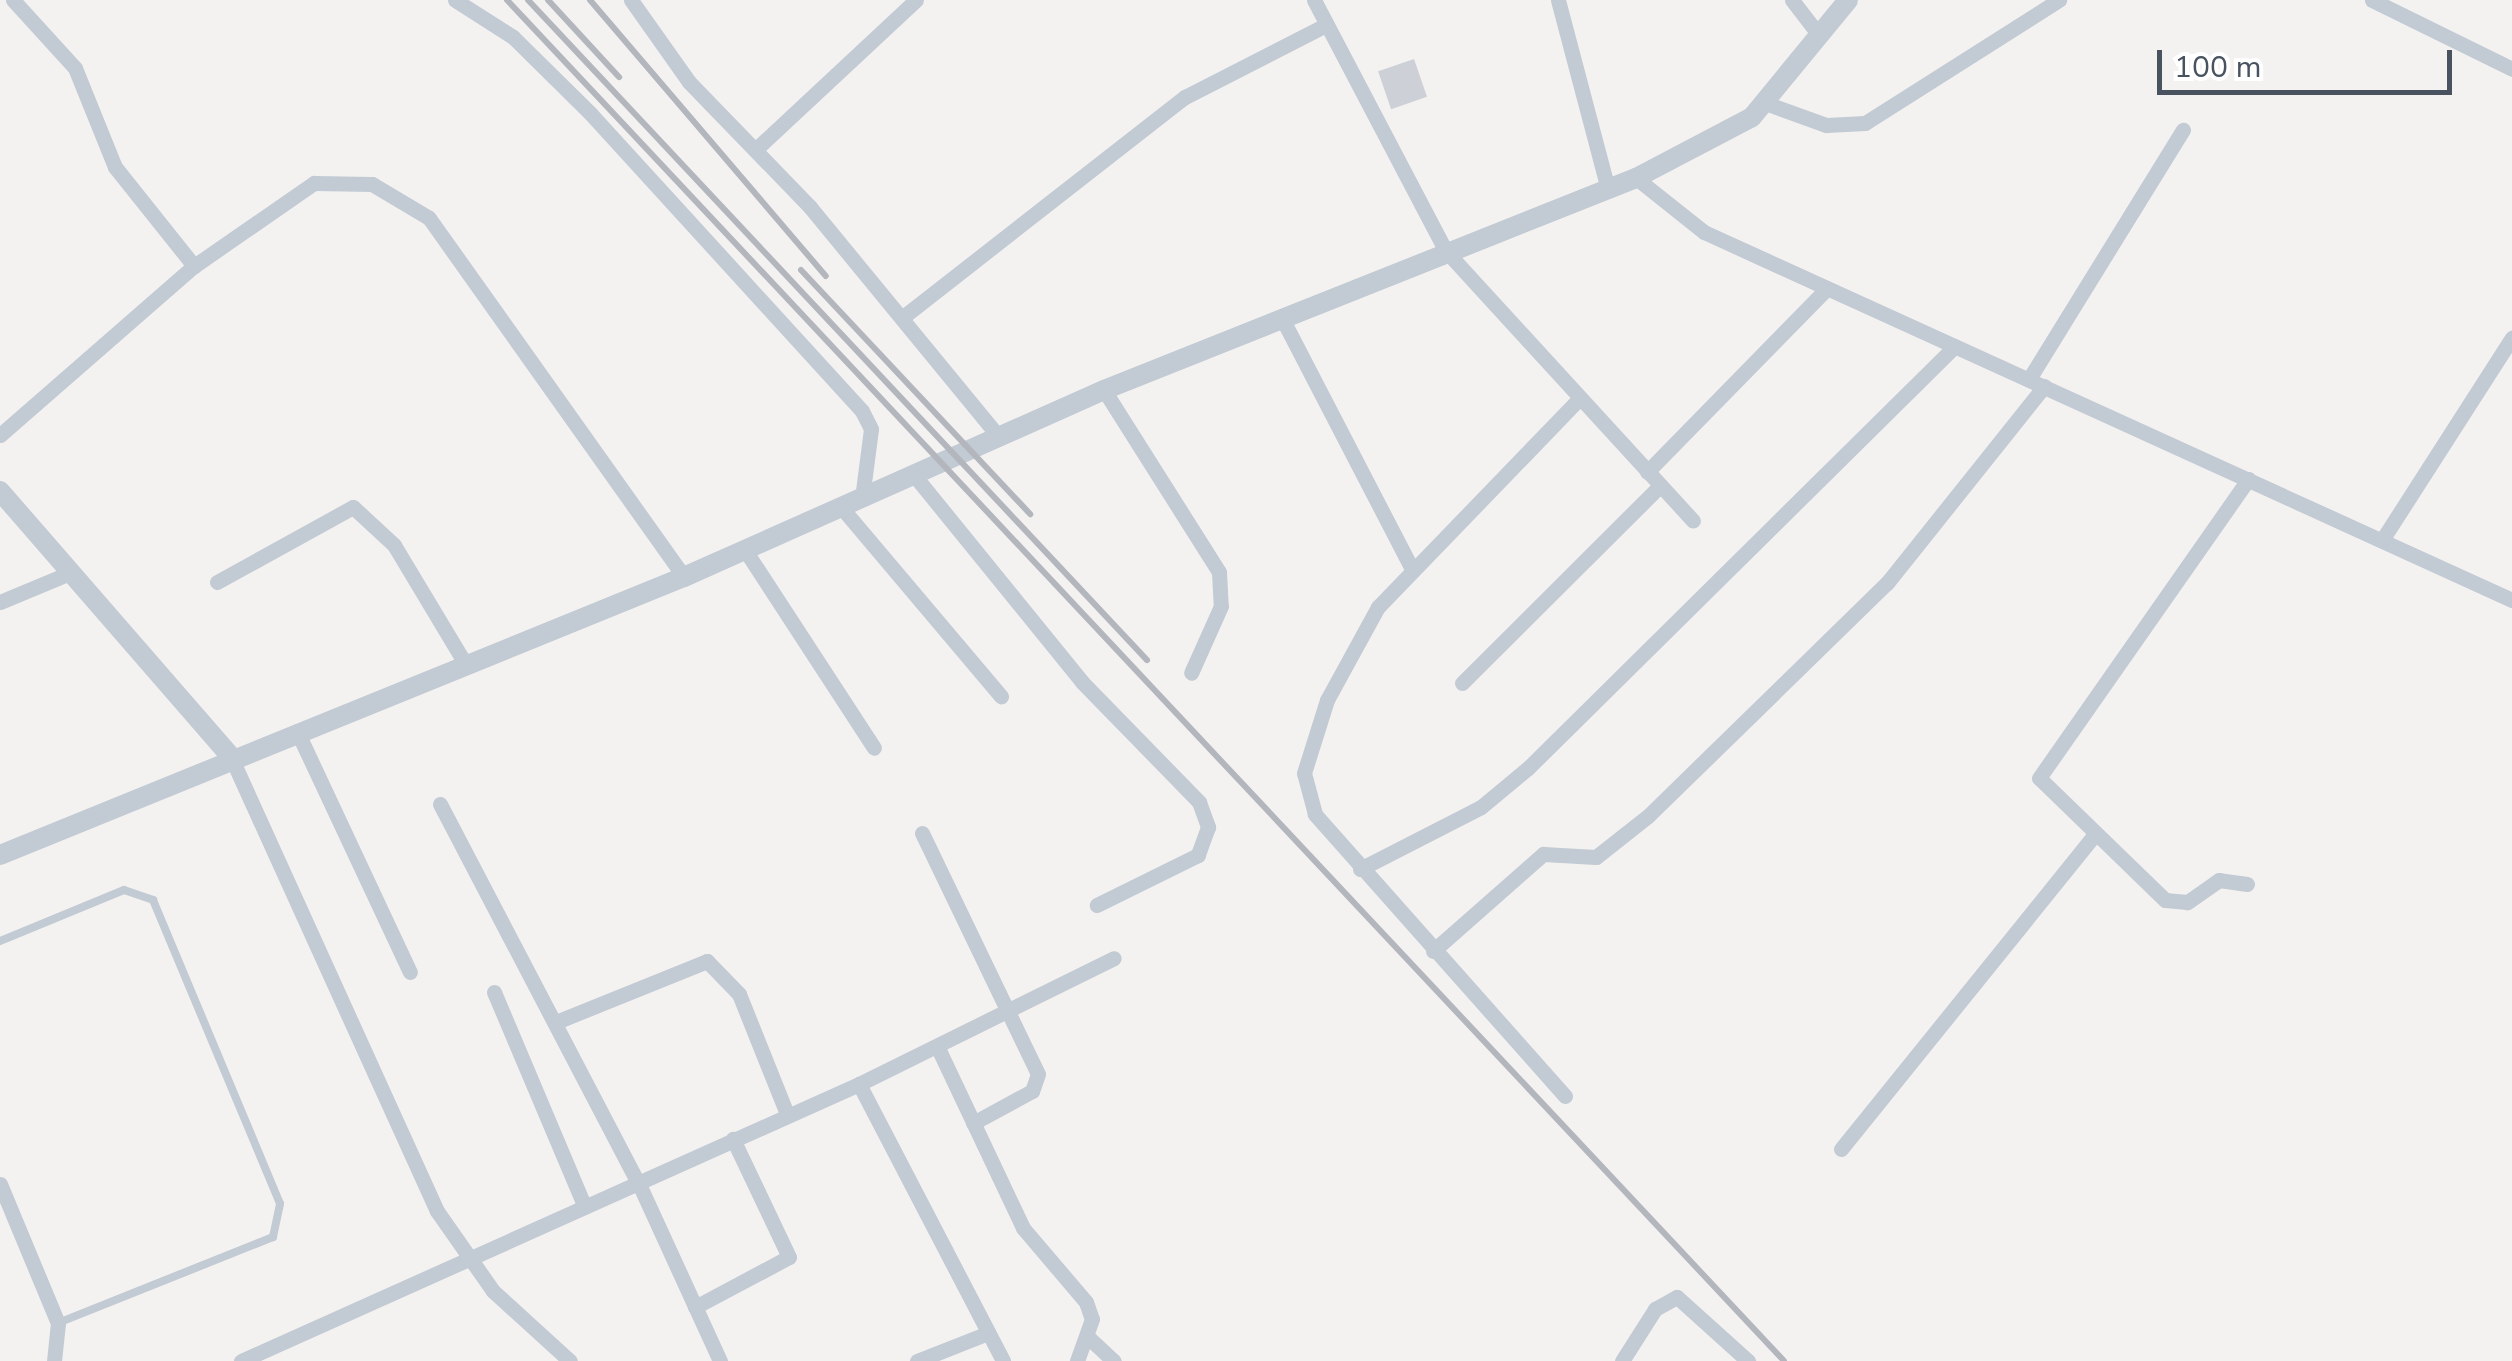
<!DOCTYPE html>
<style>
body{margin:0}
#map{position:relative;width:2512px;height:1361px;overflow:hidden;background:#f4f2f1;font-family:"Nunito Sans",sans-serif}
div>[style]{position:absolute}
.building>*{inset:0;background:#cdd0d7;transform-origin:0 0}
.service>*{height:8px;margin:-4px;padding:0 4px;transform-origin:4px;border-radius:4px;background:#c2cad3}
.minor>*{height:15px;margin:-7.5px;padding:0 7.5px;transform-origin:7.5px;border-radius:7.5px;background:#c2cad3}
.tertiary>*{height:20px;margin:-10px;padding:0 10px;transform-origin:10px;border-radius:10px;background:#c2cad3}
.rail>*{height:6px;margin:-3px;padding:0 3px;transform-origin:3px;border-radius:3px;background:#b3b6bc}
span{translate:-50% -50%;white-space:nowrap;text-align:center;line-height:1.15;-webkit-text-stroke:8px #fff;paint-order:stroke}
.scale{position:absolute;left:2157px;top:50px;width:295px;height:45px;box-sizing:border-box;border:5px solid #495360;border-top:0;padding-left:12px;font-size:30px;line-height:35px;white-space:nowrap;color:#495360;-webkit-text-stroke:8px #fff;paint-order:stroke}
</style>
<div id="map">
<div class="building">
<i style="left:1414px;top:59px;width:40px;height:38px;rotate:71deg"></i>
</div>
<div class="service">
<i style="left:0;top:941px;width:134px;rotate:-22.4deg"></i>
<i style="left:124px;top:890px;width:31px;rotate:19deg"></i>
<i style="left:153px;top:900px;width:329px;rotate:67.3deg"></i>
<i style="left:280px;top:1204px;width:34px;rotate:102deg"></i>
<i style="left:273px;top:1237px;width:232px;rotate:158.2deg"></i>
</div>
<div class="minor">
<i style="left:13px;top:0;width:92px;rotate:47.6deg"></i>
<i style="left:75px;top:68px;width:107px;rotate:68deg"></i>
<i style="left:115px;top:167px;width:127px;rotate:51.4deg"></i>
<i style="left:455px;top:0;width:69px;rotate:32.5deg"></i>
<i style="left:513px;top:37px;width:108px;rotate:44.6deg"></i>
<i style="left:590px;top:113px;width:403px;rotate:47.6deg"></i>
<i style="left:862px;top:411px;width:20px;rotate:63deg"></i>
<i style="left:871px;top:429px;width:70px;rotate:97.4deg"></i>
<i style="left:631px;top:0;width:100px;rotate:54.7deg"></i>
<i style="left:689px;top:82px;width:174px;rotate:45.9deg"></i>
<i style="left:810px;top:207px;width:299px;rotate:50.6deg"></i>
<i style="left:1314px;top:0;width:282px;rotate:62.3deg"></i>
<i style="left:1445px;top:250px;width:367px;rotate:47.5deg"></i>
<i style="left:1558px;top:0;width:196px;rotate:75.2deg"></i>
<i style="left:1792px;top:0;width:44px;rotate:52.4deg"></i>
<i style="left:2372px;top:0;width:156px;rotate:26.2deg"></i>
<i style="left:1768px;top:104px;width:62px;rotate:19.9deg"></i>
<i style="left:1826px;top:125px;width:39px;rotate:-3deg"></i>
<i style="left:1865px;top:123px;width:230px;rotate:-32.4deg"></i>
<i style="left:755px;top:150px;width:220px;rotate:-43deg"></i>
<i style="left:1636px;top:178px;width:87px;rotate:38.5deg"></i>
<i style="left:1704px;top:232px;width:888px;rotate:24.49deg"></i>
<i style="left:903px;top:317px;width:358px;rotate:-38deg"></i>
<i style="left:1185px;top:97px;width:158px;rotate:-27.1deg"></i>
<i style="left:1285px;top:324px;width:274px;rotate:62.6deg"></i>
<i style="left:2029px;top:379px;width:293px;rotate:-58.3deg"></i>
<i style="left:1104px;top:390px;width:215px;rotate:57.7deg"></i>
<i style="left:1219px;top:572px;width:34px;rotate:87deg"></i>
<i style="left:1221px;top:606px;width:73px;rotate:114.1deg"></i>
<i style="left:0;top:435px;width:257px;rotate:-41.1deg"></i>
<i style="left:194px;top:266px;width:146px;rotate:-34.7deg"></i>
<i style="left:314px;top:183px;width:58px;rotate:1deg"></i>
<i style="left:372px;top:184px;width:66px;rotate:30.8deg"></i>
<i style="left:429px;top:218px;width:440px;rotate:54.6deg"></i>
<i style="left:1647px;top:472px;width:257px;rotate:-45.6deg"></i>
<i style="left:914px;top:475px;width:267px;rotate:50.9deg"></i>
<i style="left:1082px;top:682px;width:168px;rotate:45.7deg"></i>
<i style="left:1199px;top:802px;width:27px;rotate:70deg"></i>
<i style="left:1208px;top:827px;width:30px;rotate:110deg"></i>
<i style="left:1198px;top:855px;width:113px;rotate:153.7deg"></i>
<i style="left:841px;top:507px;width:248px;rotate:49.8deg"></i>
<i style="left:2384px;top:537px;width:237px;rotate:-57.3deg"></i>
<i style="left:745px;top:550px;width:236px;rotate:56.9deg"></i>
<i style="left:217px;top:582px;width:155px;rotate:-28.9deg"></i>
<i style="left:353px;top:507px;width:56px;rotate:42.8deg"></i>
<i style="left:394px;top:545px;width:138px;rotate:59deg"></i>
<i style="left:0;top:602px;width:78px;rotate:-22.6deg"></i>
<i style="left:1462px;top:683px;width:279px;rotate:-44.9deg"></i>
<i style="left:297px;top:731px;width:266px;rotate:64.9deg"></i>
<i style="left:231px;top:757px;width:499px;rotate:65.6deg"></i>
<i style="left:437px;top:1211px;width:98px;rotate:55deg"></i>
<i style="left:493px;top:1291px;width:104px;rotate:42.3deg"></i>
<i style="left:440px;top:804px;width:429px;rotate:62.4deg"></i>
<i style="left:639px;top:1184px;width:195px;rotate:65.4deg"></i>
<i style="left:922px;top:833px;width:267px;rotate:64.3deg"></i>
<i style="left:1038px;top:1074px;width:18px;rotate:109deg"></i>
<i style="left:1032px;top:1091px;width:67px;rotate:151.5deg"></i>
<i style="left:1360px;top:869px;width:136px;rotate:-27.1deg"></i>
<i style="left:1481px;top:807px;width:61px;rotate:-39.7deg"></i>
<i style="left:1528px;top:768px;width:600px;rotate:-44.66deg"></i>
<i style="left:2247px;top:884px;width:28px;rotate:-172deg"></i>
<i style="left:2219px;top:880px;width:39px;rotate:145deg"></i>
<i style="left:2187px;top:902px;width:22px;rotate:-175deg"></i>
<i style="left:2165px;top:900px;width:175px;rotate:-135.9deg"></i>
<i style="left:2039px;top:778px;width:365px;rotate:-55deg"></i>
<i style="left:1433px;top:951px;width:147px;rotate:-41.4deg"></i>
<i style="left:1543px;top:854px;width:53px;rotate:3.2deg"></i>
<i style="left:1596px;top:857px;width:66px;rotate:-38.3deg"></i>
<i style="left:1648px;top:816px;width:334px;rotate:-44.3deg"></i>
<i style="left:1887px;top:583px;width:252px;rotate:-51.4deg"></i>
<i style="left:494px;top:992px;width:233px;rotate:67.1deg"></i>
<i style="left:556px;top:1022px;width:163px;rotate:-22deg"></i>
<i style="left:707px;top:961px;width:46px;rotate:45.9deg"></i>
<i style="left:739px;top:994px;width:129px;rotate:68.2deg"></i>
<i style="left:938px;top:1048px;width:199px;rotate:64.7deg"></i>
<i style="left:1023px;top:1228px;width:97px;rotate:49.6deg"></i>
<i style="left:1086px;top:1302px;width:18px;rotate:71deg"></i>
<i style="left:1092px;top:1319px;width:45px;rotate:109.7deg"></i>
<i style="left:859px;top:1084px;width:284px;rotate:-26.3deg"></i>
<i style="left:1565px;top:1096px;width:377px;rotate:-131.6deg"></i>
<i style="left:1315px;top:814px;width:42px;rotate:-105deg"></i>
<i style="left:1304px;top:773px;width:77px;rotate:-72.5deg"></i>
<i style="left:1327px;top:700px;width:106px;rotate:-61.3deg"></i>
<i style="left:1378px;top:607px;width:289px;rotate:-46deg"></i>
<i style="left:1841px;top:1149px;width:405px;rotate:-51.1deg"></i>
<i style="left:0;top:1184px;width:151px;rotate:67.4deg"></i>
<i style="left:58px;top:1323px;width:38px;rotate:96deg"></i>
<i style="left:695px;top:1307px;width:106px;rotate:-28deg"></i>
<i style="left:789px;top:1257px;width:131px;rotate:-115.4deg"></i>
<i style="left:1089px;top:1338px;width:34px;rotate:43deg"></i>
<i style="left:241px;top:1361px;width:677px;rotate:-24.14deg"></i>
<i style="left:859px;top:1084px;width:312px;rotate:62.5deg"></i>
<i style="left:917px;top:1361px;width:76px;rotate:-21.5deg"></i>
<i style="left:1622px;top:1361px;width:62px;rotate:-57.6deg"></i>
<i style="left:1655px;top:1309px;width:25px;rotate:-29deg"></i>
<i style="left:1677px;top:1297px;width:96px;rotate:42deg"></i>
</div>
<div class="tertiary">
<i style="left:0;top:491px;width:352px;rotate:49deg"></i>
<i style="left:0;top:855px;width:738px;rotate:-22.12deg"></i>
<i style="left:684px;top:577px;width:460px;rotate:-24deg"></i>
<i style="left:1104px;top:390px;width:573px;rotate:-21.73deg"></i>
<i style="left:1636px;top:178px;width:131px;rotate:-27.7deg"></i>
<i style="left:1752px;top:117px;width:151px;rotate:-50.6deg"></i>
</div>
<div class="rail">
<i style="left:507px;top:0;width:1866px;rotate:46.82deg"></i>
<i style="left:528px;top:0;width:905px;rotate:46.84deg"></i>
<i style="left:548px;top:0;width:105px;rotate:47.3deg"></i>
<i style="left:590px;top:0;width:363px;rotate:49.5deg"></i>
<i style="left:801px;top:270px;width:335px;rotate:46.8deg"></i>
</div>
<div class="scale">100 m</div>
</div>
